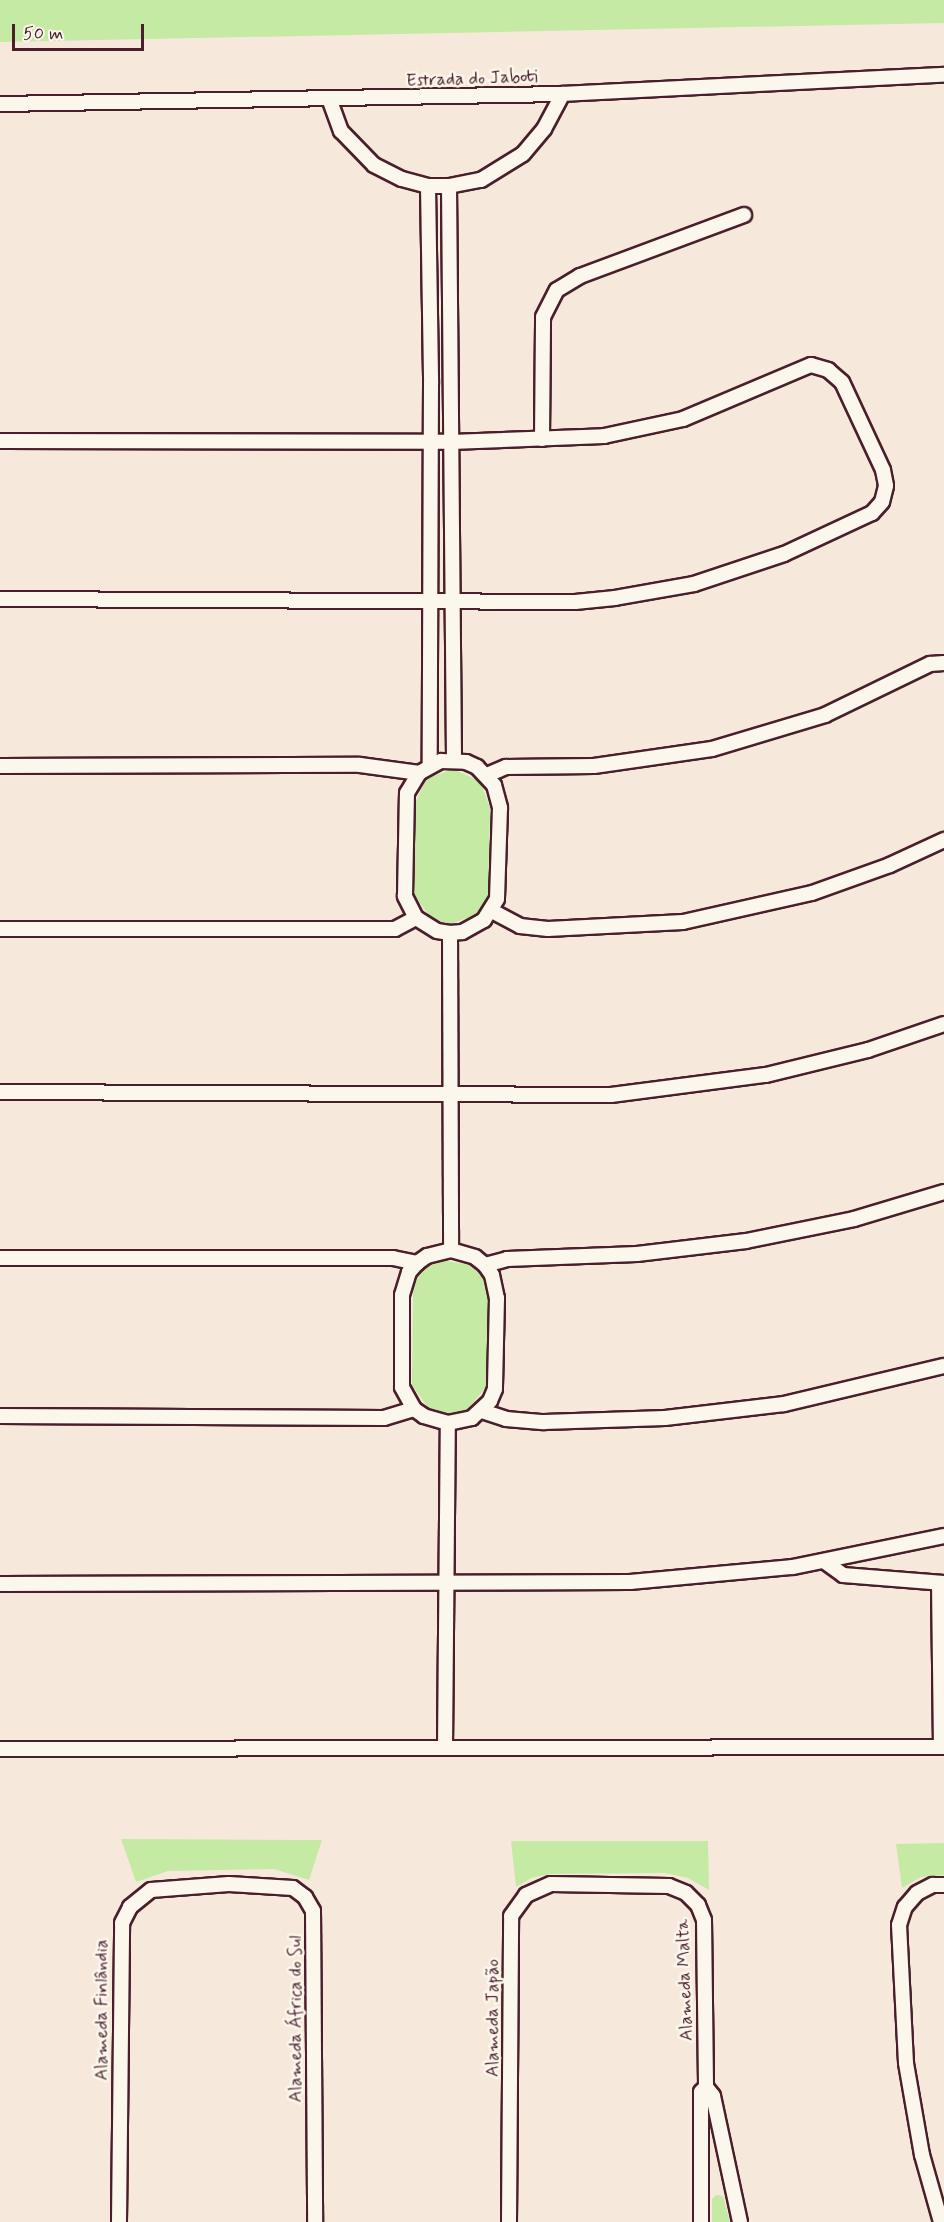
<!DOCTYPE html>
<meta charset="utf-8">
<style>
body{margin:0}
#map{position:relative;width:944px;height:2222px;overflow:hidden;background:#f6e9db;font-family:Mynerve,sans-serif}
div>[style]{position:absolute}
.green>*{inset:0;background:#c4eaa4}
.roads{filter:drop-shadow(2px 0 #4a1f2b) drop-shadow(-2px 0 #4a1f2b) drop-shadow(0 2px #4a1f2b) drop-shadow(0 -2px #4a1f2b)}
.street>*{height:14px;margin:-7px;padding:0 7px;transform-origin:7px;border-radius:7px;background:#fbf7ec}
span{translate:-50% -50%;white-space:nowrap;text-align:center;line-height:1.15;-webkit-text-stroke:5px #fbf7ec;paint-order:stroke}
.street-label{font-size:18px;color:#4a1f2b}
.scale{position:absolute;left:12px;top:24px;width:132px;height:27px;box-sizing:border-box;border:3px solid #4a1f2b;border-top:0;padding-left:8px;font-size:18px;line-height:21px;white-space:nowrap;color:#4a1f2b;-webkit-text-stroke:4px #fbf7ec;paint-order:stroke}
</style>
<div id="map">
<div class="green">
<i style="clip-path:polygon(0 0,944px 0,944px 23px,0 42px)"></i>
<i style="clip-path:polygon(453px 769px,480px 781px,490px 808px,488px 897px,478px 914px,450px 924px,431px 918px,414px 895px,414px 806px,426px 779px)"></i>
<i style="clip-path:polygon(441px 1260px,470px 1265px,484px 1279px,488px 1299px,486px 1387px,467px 1410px,448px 1414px,429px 1409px,412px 1385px,413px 1286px,423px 1270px)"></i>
<i style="clip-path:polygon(121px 1839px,322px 1840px,309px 1880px,274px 1869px,168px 1871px,136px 1882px)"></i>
<i style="clip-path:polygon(511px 1841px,708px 1841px,709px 1890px,688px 1878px,665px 1873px,550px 1874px,531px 1878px,516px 1887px)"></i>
<i style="clip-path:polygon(944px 1843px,944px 1875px,921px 1877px,902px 1888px,896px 1844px)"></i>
<i style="clip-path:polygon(716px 2195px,723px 2196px,730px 2222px,712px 2222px,712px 2199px)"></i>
</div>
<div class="roads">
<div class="street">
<i style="left:330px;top:101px;width:32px;rotate:70deg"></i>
<i style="left:341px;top:131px;width:47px;rotate:45.9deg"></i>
<i style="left:374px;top:165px;width:31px;rotate:27deg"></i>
<i style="left:402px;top:179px;width:27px;rotate:15deg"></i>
<i style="left:428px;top:186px;width:21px"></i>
<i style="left:449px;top:186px;width:33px;rotate:-11deg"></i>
<i style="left:481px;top:180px;width:49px;rotate:-31.8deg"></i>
<i style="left:523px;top:154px;width:33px;rotate:-50deg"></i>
<i style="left:544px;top:129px;width:40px;rotate:-62deg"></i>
<i style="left:0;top:104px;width:563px;rotate:-1.02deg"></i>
<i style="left:563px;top:94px;width:381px;rotate:-2.9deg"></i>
<i style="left:428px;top:186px;width:198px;rotate:89.1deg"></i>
<i style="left:431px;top:384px;width:381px;rotate:90.2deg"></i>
<i style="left:449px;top:186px;width:574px;rotate:89.5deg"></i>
<i style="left:542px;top:439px;width:122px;rotate:-89.5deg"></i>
<i style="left:543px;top:317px;width:30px;rotate:-63deg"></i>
<i style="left:557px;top:290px;width:27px;rotate:-31deg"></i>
<i style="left:580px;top:276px;width:175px;rotate:-20.4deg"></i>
<i style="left:0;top:441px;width:451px;rotate:0.1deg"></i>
<i style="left:451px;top:442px;width:153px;rotate:-2.2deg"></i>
<i style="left:604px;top:436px;width:81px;rotate:-12.1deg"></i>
<i style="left:683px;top:419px;width:139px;rotate:-22.9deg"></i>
<i style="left:811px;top:365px;width:18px;rotate:16deg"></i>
<i style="left:828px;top:370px;width:18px;rotate:41deg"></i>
<i style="left:842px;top:382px;width:97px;rotate:65deg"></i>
<i style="left:883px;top:470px;width:16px;rotate:79deg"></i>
<i style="left:886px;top:486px;width:16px;rotate:104deg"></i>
<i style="left:882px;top:502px;width:15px;rotate:132deg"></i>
<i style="left:872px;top:513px;width:97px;rotate:155deg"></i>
<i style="left:784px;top:554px;width:95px;rotate:161.6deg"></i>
<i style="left:694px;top:584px;width:80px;rotate:170deg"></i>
<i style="left:615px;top:598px;width:40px;rotate:174.3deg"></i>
<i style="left:575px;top:602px;width:575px;rotate:-179.7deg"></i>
<i style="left:441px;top:761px;width:25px;rotate:2deg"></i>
<i style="left:466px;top:762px;width:12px;rotate:24deg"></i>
<i style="left:477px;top:767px;width:25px;rotate:47deg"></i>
<i style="left:494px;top:785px;width:24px;rotate:75deg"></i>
<i style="left:500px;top:808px;width:91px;rotate:91.9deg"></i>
<i style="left:497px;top:899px;width:25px;rotate:122deg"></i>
<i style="left:484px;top:920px;width:25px;rotate:151deg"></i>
<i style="left:462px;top:932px;width:12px;rotate:175deg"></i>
<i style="left:450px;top:933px;width:13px;rotate:-171deg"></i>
<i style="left:437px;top:931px;width:25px;rotate:-148deg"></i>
<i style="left:416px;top:918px;width:25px;rotate:-117deg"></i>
<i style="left:405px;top:896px;width:103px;rotate:-88.9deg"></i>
<i style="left:407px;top:793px;width:23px;rotate:-59deg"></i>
<i style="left:419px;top:773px;width:25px;rotate:-29deg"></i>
<i style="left:0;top:766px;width:360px;rotate:-0.2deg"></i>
<i style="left:360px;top:765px;width:60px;rotate:7.7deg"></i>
<i style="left:487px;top:775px;width:21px;rotate:-23deg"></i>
<i style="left:506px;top:767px;width:88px;rotate:-0.7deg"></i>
<i style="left:594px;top:766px;width:119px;rotate:-8.2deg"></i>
<i style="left:712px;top:749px;width:118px;rotate:-16.7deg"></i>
<i style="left:825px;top:715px;width:117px;rotate:-25.9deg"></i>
<i style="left:930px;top:664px;width:14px;rotate:-4deg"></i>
<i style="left:492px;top:911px;width:32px;rotate:28deg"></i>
<i style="left:520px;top:926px;width:28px;rotate:6deg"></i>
<i style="left:548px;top:929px;width:135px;rotate:-3deg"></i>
<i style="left:683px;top:922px;width:132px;rotate:-12.7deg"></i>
<i style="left:812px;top:893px;width:83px;rotate:-19.7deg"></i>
<i style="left:890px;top:865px;width:60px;rotate:-24.8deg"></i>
<i style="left:0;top:929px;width:395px"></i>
<i style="left:395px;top:929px;width:24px;rotate:-28deg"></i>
<i style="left:450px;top:933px;width:317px;rotate:89.8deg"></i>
<i style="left:0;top:1092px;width:611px;rotate:0.28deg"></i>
<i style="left:611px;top:1095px;width:156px;rotate:-7.4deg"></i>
<i style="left:766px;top:1075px;width:105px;rotate:-13.8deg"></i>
<i style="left:868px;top:1050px;width:80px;rotate:-18.9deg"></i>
<i style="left:451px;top:1250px;width:25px;rotate:16deg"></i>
<i style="left:475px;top:1257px;width:13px;rotate:39deg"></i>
<i style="left:485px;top:1265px;width:12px;rotate:55deg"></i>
<i style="left:492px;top:1275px;width:24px;rotate:78deg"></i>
<i style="left:497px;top:1298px;width:91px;rotate:91.3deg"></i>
<i style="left:495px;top:1389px;width:13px;rotate:113deg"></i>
<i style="left:490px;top:1401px;width:25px;rotate:137deg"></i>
<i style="left:472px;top:1418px;width:25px;rotate:168deg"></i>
<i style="left:448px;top:1423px;width:25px;rotate:-164deg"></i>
<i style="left:424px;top:1416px;width:12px;rotate:-145deg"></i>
<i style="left:414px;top:1409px;width:25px;rotate:-119deg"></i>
<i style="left:402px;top:1387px;width:92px;rotate:-90deg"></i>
<i style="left:402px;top:1295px;width:24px;rotate:-73deg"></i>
<i style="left:409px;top:1272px;width:12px;rotate:-48deg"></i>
<i style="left:417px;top:1263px;width:12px;rotate:-35deg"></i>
<i style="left:427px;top:1256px;width:25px;rotate:-14deg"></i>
<i style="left:0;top:1258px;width:393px"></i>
<i style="left:393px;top:1258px;width:25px;rotate:12deg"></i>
<i style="left:485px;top:1265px;width:23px;rotate:-15deg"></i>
<i style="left:507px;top:1259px;width:130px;rotate:-2.2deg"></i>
<i style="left:637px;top:1254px;width:110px;rotate:-6.8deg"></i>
<i style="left:746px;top:1241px;width:110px;rotate:-11.5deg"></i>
<i style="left:854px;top:1219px;width:94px;rotate:-16.7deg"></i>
<i style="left:482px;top:1411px;width:25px;rotate:18deg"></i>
<i style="left:506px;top:1419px;width:38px;rotate:5deg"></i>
<i style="left:544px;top:1422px;width:121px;rotate:-1.9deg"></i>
<i style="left:665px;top:1418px;width:120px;rotate:-6.7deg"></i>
<i style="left:784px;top:1404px;width:164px;rotate:-13.4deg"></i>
<i style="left:0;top:1416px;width:384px;rotate:0.3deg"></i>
<i style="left:384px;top:1418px;width:31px;rotate:-17deg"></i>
<i style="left:824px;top:1561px;width:24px;rotate:36deg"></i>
<i style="left:843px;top:1575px;width:101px;rotate:4.5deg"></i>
<i style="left:939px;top:1583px;width:164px;rotate:89.3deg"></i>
<i style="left:0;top:1584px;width:630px;rotate:-0.18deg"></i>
<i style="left:630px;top:1582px;width:164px;rotate:-5.3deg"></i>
<i style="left:793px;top:1567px;width:154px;rotate:-11.6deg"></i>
<i style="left:445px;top:1748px;width:325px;rotate:-89.5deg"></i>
<i style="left:0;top:1749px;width:944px;rotate:-0.12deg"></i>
<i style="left:119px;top:2222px;width:299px;rotate:-89.4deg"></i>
<i style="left:122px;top:1923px;width:18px;rotate:-63deg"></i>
<i style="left:130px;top:1907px;width:27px;rotate:-39deg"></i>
<i style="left:151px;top:1890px;width:78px;rotate:-4.4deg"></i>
<i style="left:229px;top:1884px;width:64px;rotate:3.6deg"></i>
<i style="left:293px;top:1888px;width:15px;rotate:37deg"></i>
<i style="left:305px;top:1897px;width:16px;rotate:60deg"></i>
<i style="left:313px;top:1911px;width:311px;rotate:89.6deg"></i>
<i style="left:509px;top:2222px;width:306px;rotate:-89.6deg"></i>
<i style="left:511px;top:1916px;width:26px;rotate:-54deg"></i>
<i style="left:526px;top:1895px;width:27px;rotate:-24deg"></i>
<i style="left:551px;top:1884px;width:118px;rotate:1deg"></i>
<i style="left:669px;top:1886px;width:18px;rotate:22deg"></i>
<i style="left:686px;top:1893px;width:17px;rotate:45deg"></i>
<i style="left:698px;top:1905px;width:16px;rotate:68deg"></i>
<i style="left:704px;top:1920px;width:167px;rotate:89.3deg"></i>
<i style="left:706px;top:2087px;width:11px;rotate:52deg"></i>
<i style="left:713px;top:2096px;width:129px;rotate:77.9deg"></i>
<i style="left:701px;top:2222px;width:130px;rotate:-90deg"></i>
<i style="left:701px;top:2092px;width:7px;rotate:-45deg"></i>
<i style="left:941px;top:2222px;width:70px;rotate:-105.8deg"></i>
<i style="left:922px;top:2155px;width:93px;rotate:-99.9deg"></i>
<i style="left:906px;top:2063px;width:138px;rotate:-92.9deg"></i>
<i style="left:899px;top:1925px;width:19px;rotate:-72deg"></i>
<i style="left:905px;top:1907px;width:18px;rotate:-49deg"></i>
<i style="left:917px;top:1893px;width:18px;rotate:-27deg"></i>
<i style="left:933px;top:1885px;width:11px"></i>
</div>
</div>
<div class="street-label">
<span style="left:472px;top:79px;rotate:-2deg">Estrada do Jaboti</span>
<span style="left:685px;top:1980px;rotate:-92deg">Alameda Malta</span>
<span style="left:102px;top:2010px;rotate:-90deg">Alameda Finlândia</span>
<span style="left:493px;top:2018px;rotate:-90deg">Alameda Japão</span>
<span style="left:296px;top:2019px;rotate:-90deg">Alameda África do Sul</span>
</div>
<div class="scale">50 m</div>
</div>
